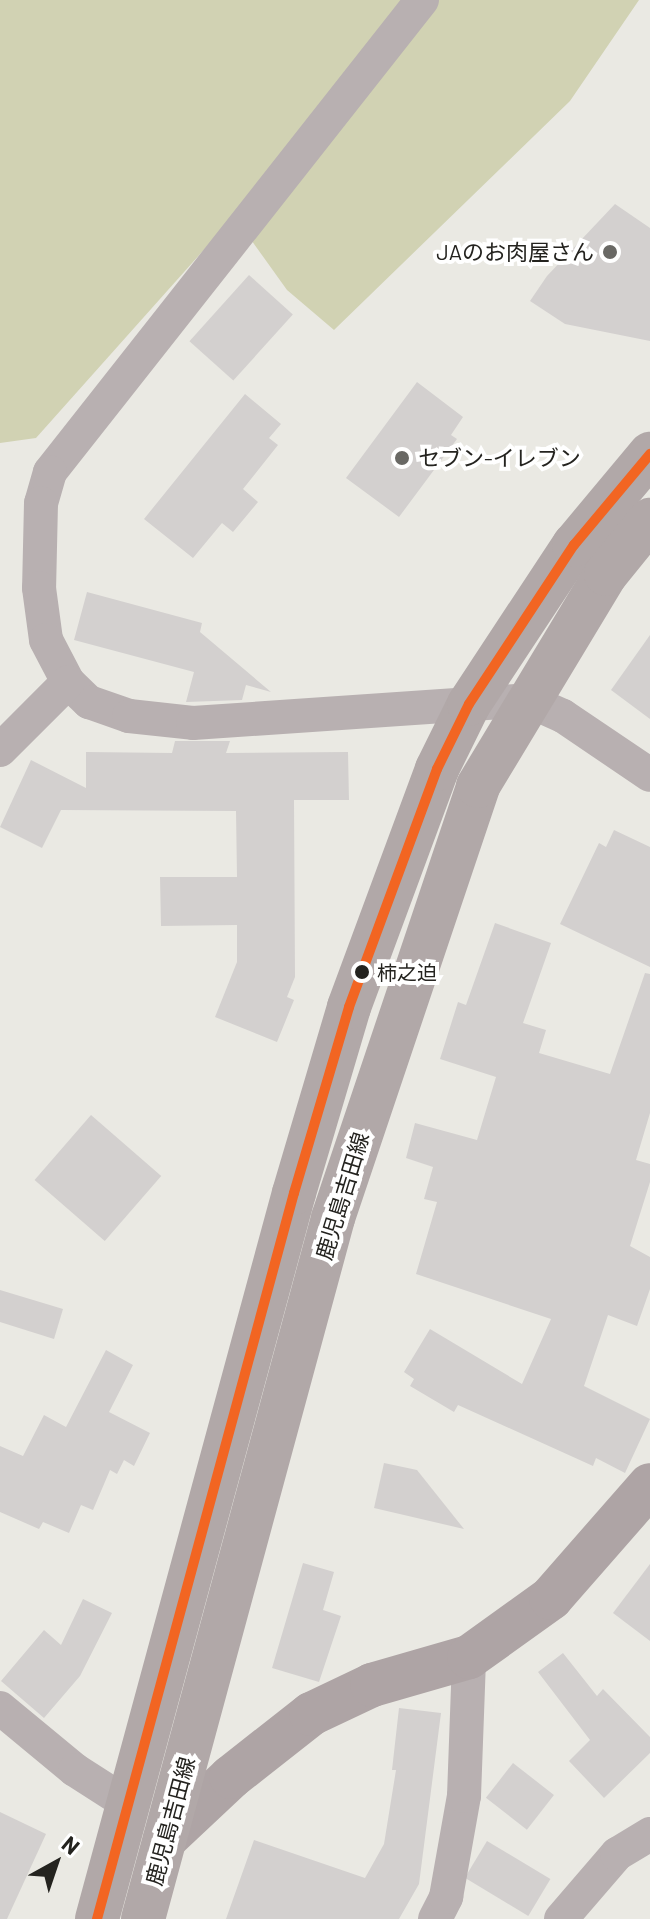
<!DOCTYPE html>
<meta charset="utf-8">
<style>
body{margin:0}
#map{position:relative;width:650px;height:1919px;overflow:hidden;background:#eae9e3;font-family:Barlow,"Noto Sans JP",sans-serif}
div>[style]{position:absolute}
.forest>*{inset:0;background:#d1d2b3}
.building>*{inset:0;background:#d3d0cf;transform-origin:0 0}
.street>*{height:34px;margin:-17px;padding:0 17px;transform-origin:17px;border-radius:17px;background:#b8b0b1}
.secondary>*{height:44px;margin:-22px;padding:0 22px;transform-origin:22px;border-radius:22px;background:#aea4a5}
.primary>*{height:44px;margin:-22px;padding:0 22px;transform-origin:22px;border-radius:22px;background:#b1a8a8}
.bus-1>*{height:10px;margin:-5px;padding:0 5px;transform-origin:5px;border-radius:5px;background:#f26522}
.dots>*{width:22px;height:22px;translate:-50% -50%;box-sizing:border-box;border:4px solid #fff;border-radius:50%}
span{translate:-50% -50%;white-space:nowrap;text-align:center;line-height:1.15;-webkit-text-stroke:8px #fff;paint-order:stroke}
.bus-label{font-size:20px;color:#24231f}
.left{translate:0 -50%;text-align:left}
.poi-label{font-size:22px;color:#24231f}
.right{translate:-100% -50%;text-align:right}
.street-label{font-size:22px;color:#24231f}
.north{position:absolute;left:16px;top:1823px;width:80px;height:80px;-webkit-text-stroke:6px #fff;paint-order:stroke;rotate:40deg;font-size:22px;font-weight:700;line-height:32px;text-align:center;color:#24231f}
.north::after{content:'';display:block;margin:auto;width:28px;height:36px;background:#24231f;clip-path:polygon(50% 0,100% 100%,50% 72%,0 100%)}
</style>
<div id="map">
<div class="forest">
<i style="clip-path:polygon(0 0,639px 0,570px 101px,334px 330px,287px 290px,234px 216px,36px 438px,0 443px)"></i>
</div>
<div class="building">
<i style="clip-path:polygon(615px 204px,650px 228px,650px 341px,565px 324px,530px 301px,547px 276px)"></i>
<i style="left:249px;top:275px;width:59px;height:89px;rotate:42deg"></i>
<i style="clip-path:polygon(417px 382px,463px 417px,451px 435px,457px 439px,399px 517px,346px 478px)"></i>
<i style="clip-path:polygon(245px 394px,281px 424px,269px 438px,278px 445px,243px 489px,258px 502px,233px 532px,222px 523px,193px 558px,144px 519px)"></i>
<i style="clip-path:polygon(87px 592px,202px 623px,200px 632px,271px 692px,246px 685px,242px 700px,186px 702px,194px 672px,74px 640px)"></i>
<i style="clip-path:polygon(650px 635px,650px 719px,611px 690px)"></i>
<i style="clip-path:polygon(175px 741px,230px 741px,226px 753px,348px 752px,349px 800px,294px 800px,295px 977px,287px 997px,294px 1000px,277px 1042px,215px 1017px,237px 962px,237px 925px,161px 926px,160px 877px,237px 877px,236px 811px,61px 810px,42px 848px,0 827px,31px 760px,86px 788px,86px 752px,172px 753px)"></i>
<i style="clip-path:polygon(614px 830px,650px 847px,650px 967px,560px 924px,599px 843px,606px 847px)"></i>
<i style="clip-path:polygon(495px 923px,551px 943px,523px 1023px,546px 1030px,539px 1053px,610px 1074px,645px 973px,650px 974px,650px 1113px,636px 1160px,650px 1164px,650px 1182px,630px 1246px,650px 1257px,650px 1289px,637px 1326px,608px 1315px,584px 1386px,650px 1419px,625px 1473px,596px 1458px,593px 1466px,458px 1405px,454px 1412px,410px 1386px,414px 1379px,404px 1372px,430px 1329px,522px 1384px,551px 1319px,416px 1274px,437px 1202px,424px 1199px,433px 1167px,406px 1158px,415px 1123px,477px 1140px,496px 1077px,440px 1059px,458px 1002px,466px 1005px)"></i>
<i style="left:91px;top:1115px;width:93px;height:86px;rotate:41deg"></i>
<i style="clip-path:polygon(0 1290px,63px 1309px,54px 1339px,0 1322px)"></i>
<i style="clip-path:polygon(106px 1350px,133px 1365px,109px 1412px,150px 1433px,134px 1466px,124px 1460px,117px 1474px,110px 1470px,93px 1510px,81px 1505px,69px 1533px,43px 1522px,39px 1529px,0 1512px,0 1446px,23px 1456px,44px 1415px,66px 1427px)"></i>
<i style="clip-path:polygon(384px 1463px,417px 1470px,464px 1529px,374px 1508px)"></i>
<i style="clip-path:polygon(303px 1563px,334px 1572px,323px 1610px,341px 1616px,319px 1682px,272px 1668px)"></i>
<i style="clip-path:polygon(650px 1564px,650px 1641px,613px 1613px)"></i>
<i style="clip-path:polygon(83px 1599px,112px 1613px,80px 1676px,44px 1718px,1px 1681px,44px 1630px,61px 1645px)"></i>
<i style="clip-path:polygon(563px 1653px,597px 1696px,603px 1689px,650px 1737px,650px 1753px,604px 1798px,569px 1761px,590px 1740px,538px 1672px)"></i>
<i style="clip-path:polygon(399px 1708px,441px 1713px,419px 1884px,399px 1919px,226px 1919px,254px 1840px,365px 1878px,384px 1844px,396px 1770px,392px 1770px)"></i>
<i style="left:513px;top:1763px;width:52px;height:44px;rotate:38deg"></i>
<i style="clip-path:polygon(0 1812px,46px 1834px,7px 1919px,0 1919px)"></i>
<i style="left:487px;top:1841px;width:74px;height:43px;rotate:31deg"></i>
</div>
<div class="street">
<i style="left:422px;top:0;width:601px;rotate:128.24deg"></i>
<i style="left:50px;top:472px;width:32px;rotate:106deg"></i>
<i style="left:41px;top:503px;width:85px;rotate:91.3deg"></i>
<i style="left:39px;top:588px;width:52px;rotate:82.3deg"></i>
<i style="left:46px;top:640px;width:47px;rotate:62.4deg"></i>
<i style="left:68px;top:682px;width:29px;rotate:44deg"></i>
<i style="left:89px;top:702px;width:42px;rotate:19.3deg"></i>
<i style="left:129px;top:716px;width:64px;rotate:6.2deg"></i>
<i style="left:193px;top:723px;width:335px;rotate:-3.9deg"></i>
<i style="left:527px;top:700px;width:39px;rotate:24deg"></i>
<i style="left:563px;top:716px;width:105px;rotate:34.1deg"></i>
<i style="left:0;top:750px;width:96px;rotate:-45deg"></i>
<i style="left:0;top:1708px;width:97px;rotate:39.6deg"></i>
<i style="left:75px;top:1770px;width:63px;rotate:32.7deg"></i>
<i style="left:435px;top:1919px;width:25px;rotate:-63deg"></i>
<i style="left:446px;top:1897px;width:103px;rotate:-79.9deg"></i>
<i style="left:464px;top:1796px;width:139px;rotate:-87.9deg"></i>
<i style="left:561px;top:1919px;width:86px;rotate:-49.3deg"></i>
<i style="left:617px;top:1854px;width:39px;rotate:-31deg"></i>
</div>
<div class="secondary">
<i style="left:165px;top:1839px;width:91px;rotate:-43.2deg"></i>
<i style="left:231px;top:1777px;width:102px;rotate:-38.2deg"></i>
<i style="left:311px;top:1714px;width:68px;rotate:-25.4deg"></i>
<i style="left:372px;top:1685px;width:101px;rotate:-16.1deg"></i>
<i style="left:469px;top:1657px;width:101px;rotate:-35.7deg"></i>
<i style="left:551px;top:1598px;width:150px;rotate:-48.8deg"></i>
</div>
<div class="primary">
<i style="left:97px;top:1919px;width:752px;rotate:-74.82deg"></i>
<i style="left:294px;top:1193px;width:194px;rotate:-73.5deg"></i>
<i style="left:349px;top:1007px;width:254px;rotate:-69.7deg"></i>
<i style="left:437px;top:769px;width:72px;rotate:-63.8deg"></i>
<i style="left:469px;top:704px;width:191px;rotate:-56.6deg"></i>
<i style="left:574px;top:545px;width:119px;rotate:-50.1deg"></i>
<i style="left:143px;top:1919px;width:726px;rotate:-74.83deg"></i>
<i style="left:333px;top:1218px;width:456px;rotate:-71.4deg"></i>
<i style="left:478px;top:786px;width:248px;rotate:-58.9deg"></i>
<i style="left:606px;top:574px;width:70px;rotate:-50.8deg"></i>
</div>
<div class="bus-1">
<i style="left:97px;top:1919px;width:752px;rotate:-74.82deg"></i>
<i style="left:294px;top:1193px;width:194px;rotate:-73.5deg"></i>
<i style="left:349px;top:1007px;width:254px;rotate:-69.7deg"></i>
<i style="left:437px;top:769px;width:72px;rotate:-63.8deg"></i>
<i style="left:469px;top:704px;width:191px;rotate:-56.6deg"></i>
<i style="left:574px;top:545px;width:119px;rotate:-50.1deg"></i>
</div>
<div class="dots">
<i style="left:610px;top:252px;background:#696864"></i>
<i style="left:402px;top:458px;background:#696864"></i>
<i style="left:362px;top:972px;background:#24231f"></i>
</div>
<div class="bus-label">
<span class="left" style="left:377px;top:972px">柿之迫</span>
</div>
<div class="poi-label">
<span class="right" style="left:594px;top:252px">JAのお肉屋さん</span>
<span class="left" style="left:418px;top:458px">セブン-イレブン</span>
</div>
<div class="street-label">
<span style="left:342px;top:1196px;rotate:-73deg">鹿児島吉田線</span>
<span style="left:170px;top:1821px;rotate:-75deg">鹿児島吉田線</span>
</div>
<div class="north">N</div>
</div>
